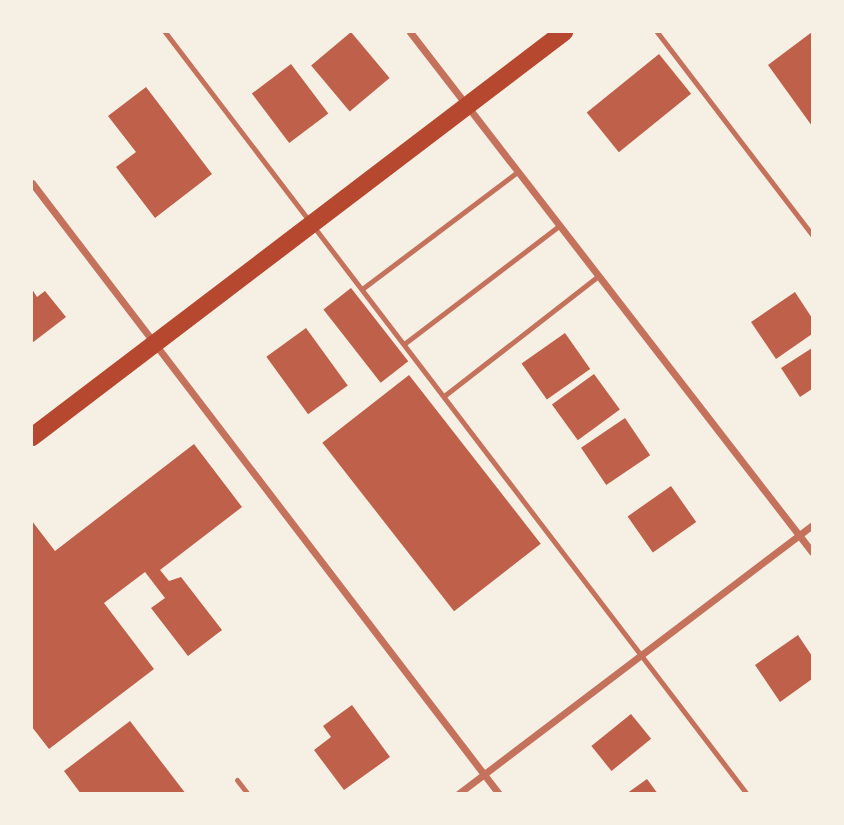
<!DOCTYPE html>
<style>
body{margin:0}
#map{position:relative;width:844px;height:825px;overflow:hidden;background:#f6efe4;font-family:Overpass,sans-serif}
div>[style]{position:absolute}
.building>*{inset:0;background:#bf614a;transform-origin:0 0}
.service>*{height:5px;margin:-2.5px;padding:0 2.5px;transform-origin:2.5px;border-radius:2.5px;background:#c5725c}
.minor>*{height:7px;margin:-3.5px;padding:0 3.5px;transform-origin:3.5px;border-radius:3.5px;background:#c5725c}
.primary>*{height:18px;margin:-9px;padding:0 9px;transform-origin:9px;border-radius:9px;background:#b5482f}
span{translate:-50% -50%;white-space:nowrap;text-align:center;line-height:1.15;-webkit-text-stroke:5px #f6efe4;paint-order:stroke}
.frame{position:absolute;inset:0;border:33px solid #f6efe4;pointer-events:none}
</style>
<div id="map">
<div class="building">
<i style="left:351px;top:32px;width:60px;height:52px;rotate:50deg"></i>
<i style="clip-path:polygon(812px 32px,812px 126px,768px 65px)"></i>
<i style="left:659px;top:54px;width:51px;height:93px;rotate:51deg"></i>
<i style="left:291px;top:64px;width:62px;height:49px;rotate:53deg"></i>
<i style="clip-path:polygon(146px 87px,212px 174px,155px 218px,116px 167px,136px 152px,108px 116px)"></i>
<i style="left:351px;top:288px;width:93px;height:35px;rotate:52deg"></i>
<i style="clip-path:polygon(32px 289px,37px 297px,45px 291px,66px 317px,32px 343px)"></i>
<i style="clip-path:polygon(795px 292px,812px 318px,812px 334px,776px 359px,751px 322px)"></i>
<i style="left:306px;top:328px;width:71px;height:49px;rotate:54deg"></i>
<i style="left:565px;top:333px;width:44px;height:53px;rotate:55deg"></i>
<i style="clip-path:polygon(812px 348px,812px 389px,800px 397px,781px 368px)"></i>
<i style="left:594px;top:374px;width:44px;height:52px;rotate:54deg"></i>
<i style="left:409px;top:375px;width:214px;height:110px;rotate:52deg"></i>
<i style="left:625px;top:418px;width:45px;height:53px;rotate:56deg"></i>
<i style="clip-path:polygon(194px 444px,242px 507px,160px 570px,169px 581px,181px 577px,222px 630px,188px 656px,151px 608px,165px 598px,145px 572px,104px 603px,154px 669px,49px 749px,32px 727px,32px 521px,55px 551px)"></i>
<i style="left:671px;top:486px;width:44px;height:53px;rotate:55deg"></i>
<i style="clip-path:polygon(798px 635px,812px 656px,812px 679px,780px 702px,755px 665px)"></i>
<i style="clip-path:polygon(352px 705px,390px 757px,344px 790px,314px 750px,331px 737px,323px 726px)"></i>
<i style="left:631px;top:714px;width:32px;height:51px;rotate:51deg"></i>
<i style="clip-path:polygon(130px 721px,186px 794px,81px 794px,64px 771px)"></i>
<i style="clip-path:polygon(647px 779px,658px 794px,626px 794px)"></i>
</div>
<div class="service">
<i style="left:165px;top:32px;width:959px;rotate:52.63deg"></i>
<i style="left:657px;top:32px;width:255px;rotate:52.6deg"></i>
<i style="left:362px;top:289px;width:194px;rotate:-37deg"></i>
<i style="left:404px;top:344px;width:195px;rotate:-37.3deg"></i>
<i style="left:444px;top:396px;width:195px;rotate:-37.9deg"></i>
<i style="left:237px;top:780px;width:18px;rotate:52deg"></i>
</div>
<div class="minor">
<i style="left:410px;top:32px;width:657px;rotate:52.29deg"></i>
<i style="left:32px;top:183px;width:769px;rotate:52.61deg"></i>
<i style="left:458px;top:794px;width:445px;rotate:-37.2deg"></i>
</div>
<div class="primary">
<i style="left:32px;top:437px;width:669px;rotate:-37.28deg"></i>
</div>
<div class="frame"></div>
</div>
